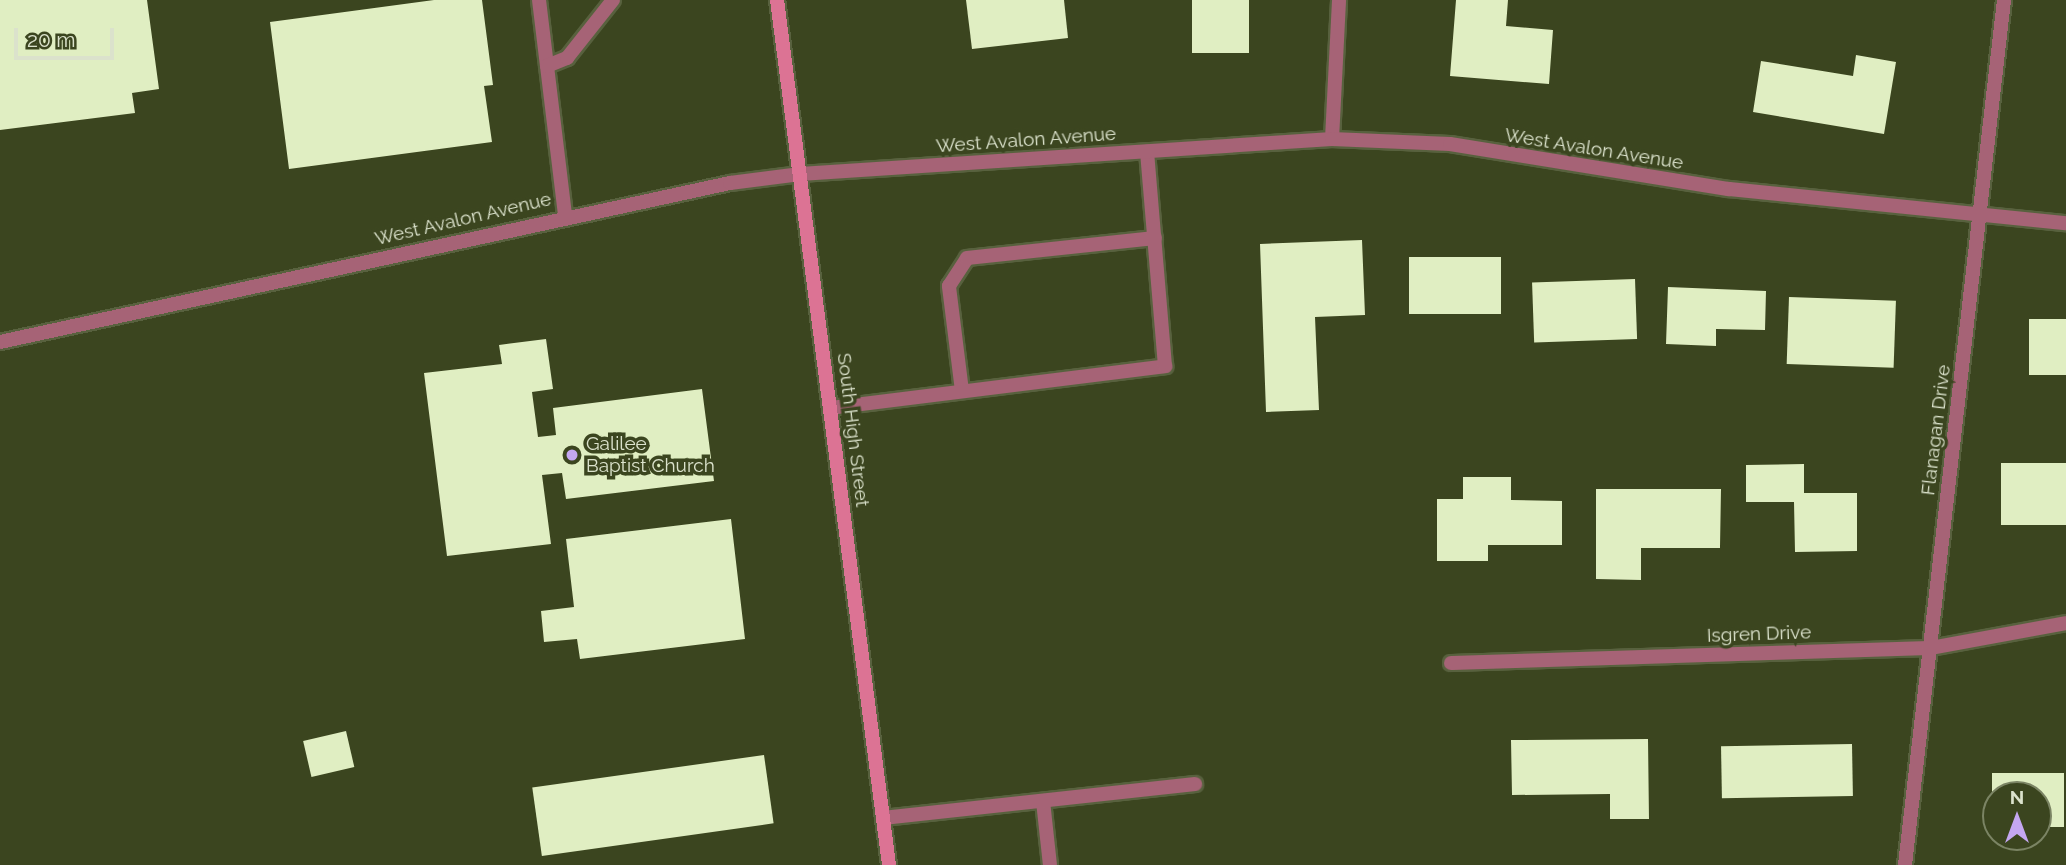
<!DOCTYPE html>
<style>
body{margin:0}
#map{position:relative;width:2066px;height:865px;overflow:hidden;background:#3b451f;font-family:Raleway,sans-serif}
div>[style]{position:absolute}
.building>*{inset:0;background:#e0eec2;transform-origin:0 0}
.roads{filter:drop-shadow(2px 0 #58613e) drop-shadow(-2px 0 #58613e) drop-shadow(0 2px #58613e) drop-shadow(0 -2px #58613e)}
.lane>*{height:14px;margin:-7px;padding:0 7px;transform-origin:7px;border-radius:7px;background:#a66376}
.street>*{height:14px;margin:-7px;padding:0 7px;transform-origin:7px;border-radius:7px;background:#a66376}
.secondary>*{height:14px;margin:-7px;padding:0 7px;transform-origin:7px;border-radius:7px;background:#dc7394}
.dots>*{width:19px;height:19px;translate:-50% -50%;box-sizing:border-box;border:4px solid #3b451f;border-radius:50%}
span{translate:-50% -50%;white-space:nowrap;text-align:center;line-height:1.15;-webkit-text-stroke:7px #3b451f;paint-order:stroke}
.street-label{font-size:19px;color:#dbe2cc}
.poi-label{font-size:19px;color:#dbe2cc}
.left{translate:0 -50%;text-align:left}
.north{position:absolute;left:1982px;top:781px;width:70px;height:70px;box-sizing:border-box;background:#3b451f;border:2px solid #7b8464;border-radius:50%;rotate:0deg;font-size:19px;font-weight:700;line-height:28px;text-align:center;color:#dbe2cc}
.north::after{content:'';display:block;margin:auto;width:24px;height:32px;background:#c4a7f1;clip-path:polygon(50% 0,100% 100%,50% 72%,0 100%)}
.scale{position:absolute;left:14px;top:28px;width:100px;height:32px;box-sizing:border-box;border:4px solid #dbe2cc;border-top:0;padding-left:9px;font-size:21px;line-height:24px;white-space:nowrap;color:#dbe2cc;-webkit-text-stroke:5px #3b451f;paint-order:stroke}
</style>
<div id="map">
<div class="building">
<i style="clip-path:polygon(0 0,147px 0,159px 89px,132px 93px,135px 113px,0 130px)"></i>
<i style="clip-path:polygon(434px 0,482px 0,493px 85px,484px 86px,492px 142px,289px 169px,270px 22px)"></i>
<i style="clip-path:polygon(966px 0,1064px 0,1068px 38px,972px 49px)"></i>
<i style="left:1192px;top:0;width:57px;height:53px"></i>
<i style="clip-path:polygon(1456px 0,1508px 0,1506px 26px,1553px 30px,1549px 84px,1450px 76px)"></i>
<i style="clip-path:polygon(1856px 55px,1896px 62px,1884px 134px,1753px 112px,1761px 61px,1853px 76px)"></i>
<i style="clip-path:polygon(1362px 240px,1365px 315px,1315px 317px,1319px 410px,1266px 412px,1260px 244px)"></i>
<i style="left:1409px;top:257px;width:92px;height:57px"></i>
<i style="left:1635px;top:279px;width:60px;height:103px;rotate:88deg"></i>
<i style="clip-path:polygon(1668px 287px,1766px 291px,1765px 330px,1716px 329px,1716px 346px,1666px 344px)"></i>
<i style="left:1789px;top:297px;width:107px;height:67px;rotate:2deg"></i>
<i style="left:2029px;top:319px;width:37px;height:56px"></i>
<i style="clip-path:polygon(546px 339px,553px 389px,532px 392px,538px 437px,556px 435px,553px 408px,702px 389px,714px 481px,566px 499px,562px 473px,542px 475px,551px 544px,447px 556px,424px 373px,502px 364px,499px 345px)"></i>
<i style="left:2066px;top:463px;width:62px;height:65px;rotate:90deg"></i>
<i style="clip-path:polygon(1804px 464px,1804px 493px,1857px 493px,1857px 551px,1795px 552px,1794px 502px,1746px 502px,1746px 465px)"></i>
<i style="clip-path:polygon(1463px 477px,1511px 477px,1511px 500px,1562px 501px,1562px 545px,1488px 545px,1488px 561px,1437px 561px,1437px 499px,1463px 499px)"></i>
<i style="clip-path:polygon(1596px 489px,1721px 489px,1720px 548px,1641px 548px,1641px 580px,1596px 579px)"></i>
<i style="clip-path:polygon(731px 519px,745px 639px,580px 659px,577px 639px,544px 642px,541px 611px,574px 607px,566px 539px)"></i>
<i style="left:346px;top:731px;width:37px;height:44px;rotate:77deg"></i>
<i style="clip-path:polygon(1648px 739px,1649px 819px,1610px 819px,1610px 794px,1512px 795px,1511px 740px)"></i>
<i style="left:1852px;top:744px;width:52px;height:131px;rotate:89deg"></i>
<i style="left:764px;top:755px;width:69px;height:234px;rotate:82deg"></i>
<i style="clip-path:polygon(1992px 773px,2064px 773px,2064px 827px,2038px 827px,2038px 795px,1996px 795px,1996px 827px,1992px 827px)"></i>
</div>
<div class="roads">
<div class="lane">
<i style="left:539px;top:0;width:218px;rotate:83.1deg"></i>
<i style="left:547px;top:66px;width:22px;rotate:-22deg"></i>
<i style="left:567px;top:58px;width:74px;rotate:-51.6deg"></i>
<i style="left:962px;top:391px;width:106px;rotate:-97.1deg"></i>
<i style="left:949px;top:286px;width:33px;rotate:-57deg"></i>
<i style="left:967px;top:258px;width:189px;rotate:-6.1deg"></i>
<i style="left:830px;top:408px;width:338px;rotate:-7.1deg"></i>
<i style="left:1165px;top:366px;width:215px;rotate:-94.8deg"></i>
<i style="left:1043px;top:801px;width:64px;rotate:83.8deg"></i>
<i style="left:883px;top:818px;width:314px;rotate:-6.2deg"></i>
</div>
<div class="street">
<i style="left:1332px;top:139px;width:139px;rotate:-87.1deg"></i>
<i style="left:0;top:342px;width:747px;rotate:-12.29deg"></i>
<i style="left:730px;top:183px;width:71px;rotate:-7.3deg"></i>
<i style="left:800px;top:174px;width:533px;rotate:-3.76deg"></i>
<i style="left:1332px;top:139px;width:118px;rotate:2.4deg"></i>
<i style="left:1450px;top:144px;width:283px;rotate:9.2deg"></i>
<i style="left:1729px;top:189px;width:339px;rotate:5.8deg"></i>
<i style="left:1451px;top:663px;width:479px;rotate:-1.8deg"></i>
<i style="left:1930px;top:648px;width:138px;rotate:-10.4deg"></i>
<i style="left:1905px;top:865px;width:871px;rotate:-83.47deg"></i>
</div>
<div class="secondary">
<i style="left:777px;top:0;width:872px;rotate:82.62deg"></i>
</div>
</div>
<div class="dots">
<i style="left:572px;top:455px;background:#c4a7f1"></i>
</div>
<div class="street-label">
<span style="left:1026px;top:140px;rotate:-4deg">West Avalon Avenue</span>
<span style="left:1594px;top:149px;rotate:9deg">West Avalon Avenue</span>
<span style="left:463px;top:219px;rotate:-13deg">West Avalon Avenue</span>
<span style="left:853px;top:430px;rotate:83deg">South High Street</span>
<span style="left:1936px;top:430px;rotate:-83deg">Flanagan Drive</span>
<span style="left:1759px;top:634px;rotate:-2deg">Isgren Drive</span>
</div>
<div class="poi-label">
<span class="left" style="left:586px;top:455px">Galilee<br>Baptist Church</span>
</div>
<div class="north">N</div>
<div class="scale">20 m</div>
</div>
